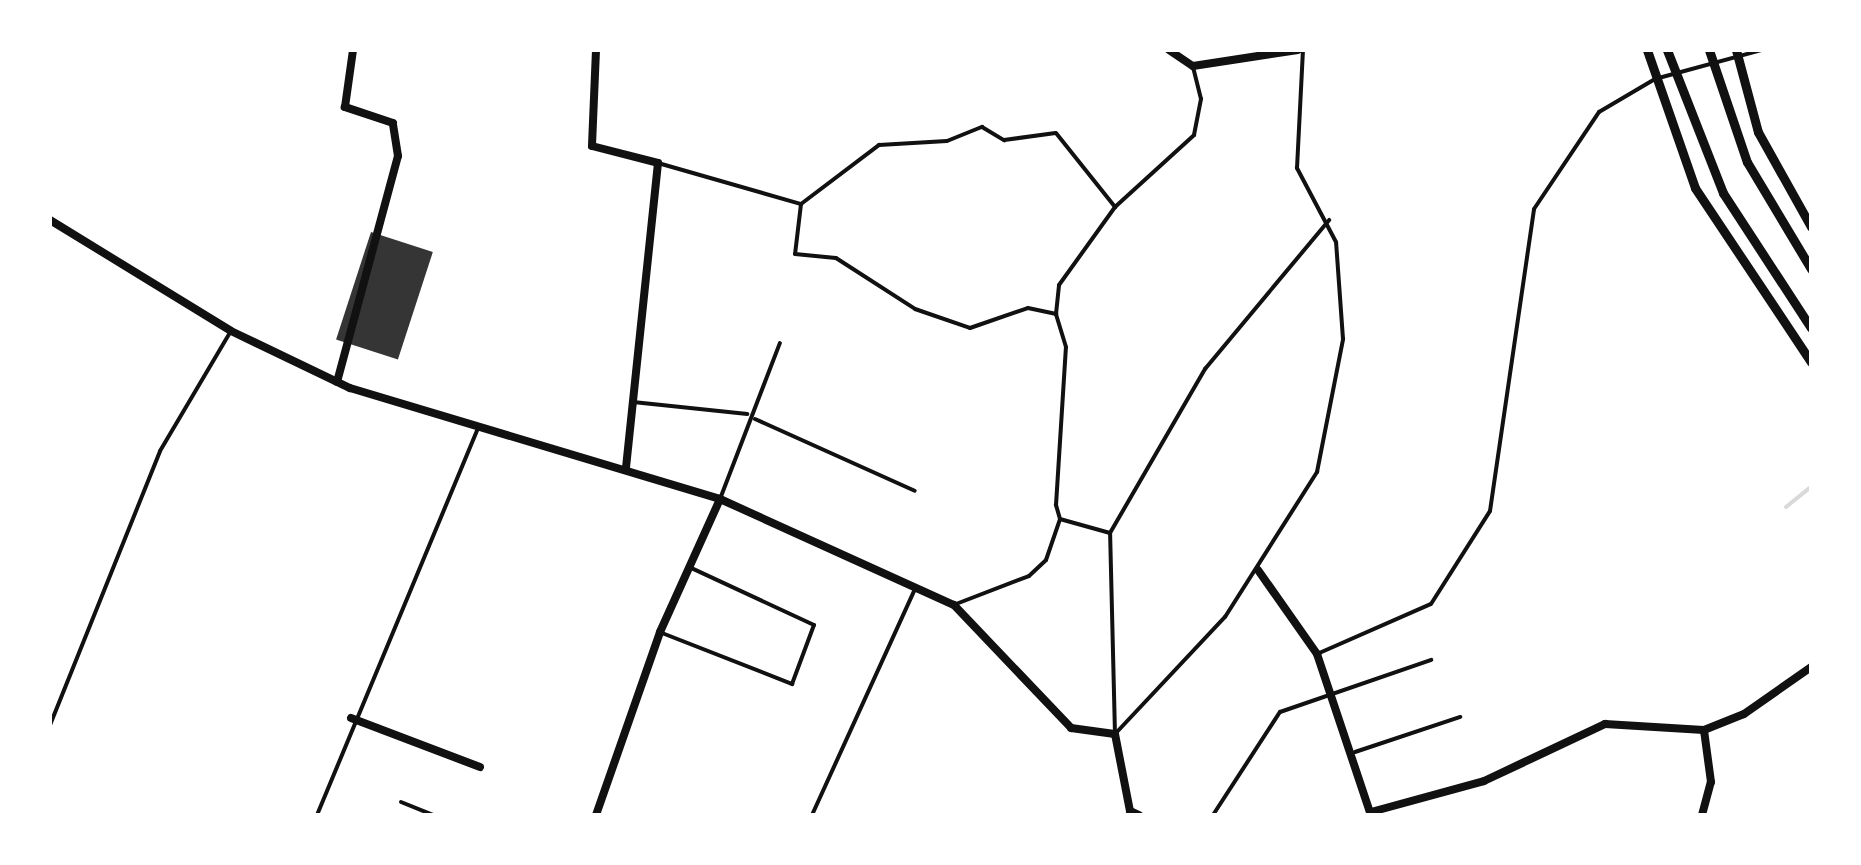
<!DOCTYPE html>
<style>
body{margin:0}
#map{position:relative;width:1861px;height:865px;overflow:hidden;background:#fff;font-family:Manrope,sans-serif}
div>[style]{position:absolute}
.stream>*{height:4px;margin:-2px;padding:0 2px;transform-origin:2px;border-radius:2px;background:#d9d9d9}
.building>*{inset:0;background:#353535;transform-origin:0 0}
.service>*{height:4px;margin:-2px;padding:0 2px;transform-origin:2px;border-radius:2px;background:#111}
.minor>*{height:8px;margin:-4px;padding:0 4px;transform-origin:4px;border-radius:4px;background:#111}
.tertiary>*{height:9px;margin:-4.5px;padding:0 4.5px;transform-origin:4.5px;border-radius:4.5px;background:#111}
span{translate:-50% -50%;white-space:nowrap;text-align:center;line-height:1.15;-webkit-text-stroke:10px #fff;paint-order:stroke}
.frame{position:absolute;inset:0;border:52px solid #fff;pointer-events:none}
</style>
<div id="map">
<div class="stream">
<i style="left:1786px;top:507px;width:32px;rotate:-39deg"></i>
</div>
<div class="building">
<i style="left:371px;top:232px;width:65px;height:113px;rotate:18deg"></i>
</div>
<div class="service">
<i style="left:658px;top:163px;width:149px;rotate:16deg"></i>
<i style="left:801px;top:204px;width:50px;rotate:96.8deg"></i>
<i style="left:795px;top:254px;width:41px;rotate:5.6deg"></i>
<i style="left:836px;top:258px;width:94px;rotate:32.8deg"></i>
<i style="left:915px;top:309px;width:58px;rotate:19.1deg"></i>
<i style="left:970px;top:328px;width:61px;rotate:-19deg"></i>
<i style="left:1028px;top:308px;width:29px;rotate:12deg"></i>
<i style="left:801px;top:204px;width:98px;rotate:-37.1deg"></i>
<i style="left:879px;top:145px;width:68px;rotate:-3.4deg"></i>
<i style="left:947px;top:141px;width:38px;rotate:-22deg"></i>
<i style="left:982px;top:127px;width:26px;rotate:31deg"></i>
<i style="left:1004px;top:140px;width:52px;rotate:-7.7deg"></i>
<i style="left:1056px;top:133px;width:95px;rotate:51.4deg"></i>
<i style="left:633px;top:402px;width:115px;rotate:6deg"></i>
<i style="left:755px;top:419px;width:175px;rotate:24.2deg"></i>
<i style="left:720px;top:499px;width:167px;rotate:-69deg"></i>
<i style="left:1110px;top:533px;width:190px;rotate:-59.9deg"></i>
<i style="left:1205px;top:369px;width:194px;rotate:-50.2deg"></i>
<i style="left:956px;top:604px;width:78px;rotate:-21deg"></i>
<i style="left:1029px;top:576px;width:23px;rotate:-43deg"></i>
<i style="left:1046px;top:560px;width:43px;rotate:-71.1deg"></i>
<i style="left:662px;top:633px;width:140px;rotate:21.4deg"></i>
<i style="left:792px;top:684px;width:63px;rotate:-69.6deg"></i>
<i style="left:814px;top:625px;width:138px;rotate:-155.1deg"></i>
<i style="left:1317px;top:654px;width:124px;rotate:-23.7deg"></i>
<i style="left:1431px;top:604px;width:110px;rotate:-57.6deg"></i>
<i style="left:1490px;top:511px;width:305px;rotate:-81.7deg"></i>
<i style="left:1534px;top:209px;width:117px;rotate:-56.2deg"></i>
<i style="left:1599px;top:112px;width:65px;rotate:-30.5deg"></i>
<i style="left:1655px;top:79px;width:111px;rotate:-15.2deg"></i>
<i style="left:50px;top:725px;width:295px;rotate:-68.1deg"></i>
<i style="left:160px;top:451px;width:139px;rotate:-59.4deg"></i>
<i style="left:1115px;top:734px;width:161px;rotate:-46.8deg"></i>
<i style="left:1225px;top:617px;width:172px;rotate:-57.6deg"></i>
<i style="left:1317px;top:472px;width:136px;rotate:-78.9deg"></i>
<i style="left:1343px;top:339px;width:97px;rotate:-94.1deg"></i>
<i style="left:1336px;top:242px;width:84px;rotate:-117.8deg"></i>
<i style="left:1297px;top:168px;width:118px;rotate:-87.1deg"></i>
<i style="left:1115px;top:734px;width:201px;rotate:-91.4deg"></i>
<i style="left:1110px;top:533px;width:52px;rotate:-164.4deg"></i>
<i style="left:1060px;top:519px;width:15px;rotate:-106deg"></i>
<i style="left:1056px;top:505px;width:158px;rotate:-86.4deg"></i>
<i style="left:1066px;top:347px;width:34px;rotate:-107deg"></i>
<i style="left:1056px;top:314px;width:29px;rotate:-84deg"></i>
<i style="left:1059px;top:285px;width:96px;rotate:-54.3deg"></i>
<i style="left:1115px;top:207px;width:107px;rotate:-42.3deg"></i>
<i style="left:1194px;top:135px;width:37px;rotate:-79deg"></i>
<i style="left:1201px;top:99px;width:34px;rotate:-104deg"></i>
<i style="left:1355px;top:752px;width:111px;rotate:-18.4deg"></i>
<i style="left:401px;top:802px;width:35px;rotate:22deg"></i>
<i style="left:317px;top:815px;width:417px;rotate:-67.4deg"></i>
<i style="left:812px;top:815px;width:246px;rotate:-65.5deg"></i>
<i style="left:1213px;top:815px;width:123px;rotate:-57deg"></i>
<i style="left:1280px;top:712px;width:160px;rotate:-19deg"></i>
</div>
<div class="minor">
<i style="left:596px;top:50px;width:96px;rotate:92.4deg"></i>
<i style="left:592px;top:146px;width:68px;rotate:14.4deg"></i>
<i style="left:658px;top:163px;width:307px;rotate:96deg"></i>
<i style="left:1169px;top:50px;width:29px;rotate:34deg"></i>
<i style="left:1193px;top:66px;width:106px;rotate:-8.7deg"></i>
<i style="left:50px;top:220px;width:212px;rotate:31.5deg"></i>
<i style="left:231px;top:331px;width:132px;rotate:25.6deg"></i>
<i style="left:350px;top:388px;width:386px;rotate:16.7deg"></i>
<i style="left:720px;top:499px;width:257px;rotate:24.4deg"></i>
<i style="left:954px;top:605px;width:170px;rotate:46.4deg"></i>
<i style="left:1071px;top:728px;width:44px;rotate:7.8deg"></i>
<i style="left:1115px;top:734px;width:78px;rotate:79deg"></i>
<i style="left:1130px;top:811px;width:10px;rotate:24deg"></i>
<i style="left:337px;top:382px;width:234px;rotate:-74.9deg"></i>
<i style="left:398px;top:156px;width:33px;rotate:-99deg"></i>
<i style="left:393px;top:123px;width:51px;rotate:-161.6deg"></i>
<i style="left:345px;top:107px;width:58px;rotate:-82deg"></i>
<i style="left:1258px;top:570px;width:103px;rotate:54.9deg"></i>
<i style="left:1317px;top:654px;width:170px;rotate:71.5deg"></i>
<i style="left:351px;top:718px;width:138px;rotate:20.8deg"></i>
<i style="left:1371px;top:812px;width:117px;rotate:-15.3deg"></i>
<i style="left:1484px;top:781px;width:134px;rotate:-25.2deg"></i>
<i style="left:1605px;top:724px;width:99px;rotate:3.5deg"></i>
<i style="left:1704px;top:730px;width:43px;rotate:-21.8deg"></i>
<i style="left:1744px;top:714px;width:82px;rotate:-35deg"></i>
<i style="left:596px;top:815px;width:194px;rotate:-70.7deg"></i>
<i style="left:660px;top:632px;width:146px;rotate:-65.7deg"></i>
<i style="left:1702px;top:815px;width:34px;rotate:-75deg"></i>
<i style="left:1711px;top:782px;width:52px;rotate:-97.7deg"></i>
</div>
<div class="tertiary">
<i style="left:1647px;top:50px;width:146px;rotate:70.8deg"></i>
<i style="left:1695px;top:188px;width:209px;rotate:56.3deg"></i>
<i style="left:1667px;top:50px;width:154px;rotate:68.6deg"></i>
<i style="left:1723px;top:193px;width:161px;rotate:56.9deg"></i>
<i style="left:1709px;top:50px;width:118px;rotate:71.3deg"></i>
<i style="left:1747px;top:162px;width:125px;rotate:59.1deg"></i>
<i style="left:1736px;top:50px;width:85px;rotate:75deg"></i>
<i style="left:1758px;top:132px;width:109px;rotate:60.8deg"></i>
</div>
<div class="frame"></div>
</div>
